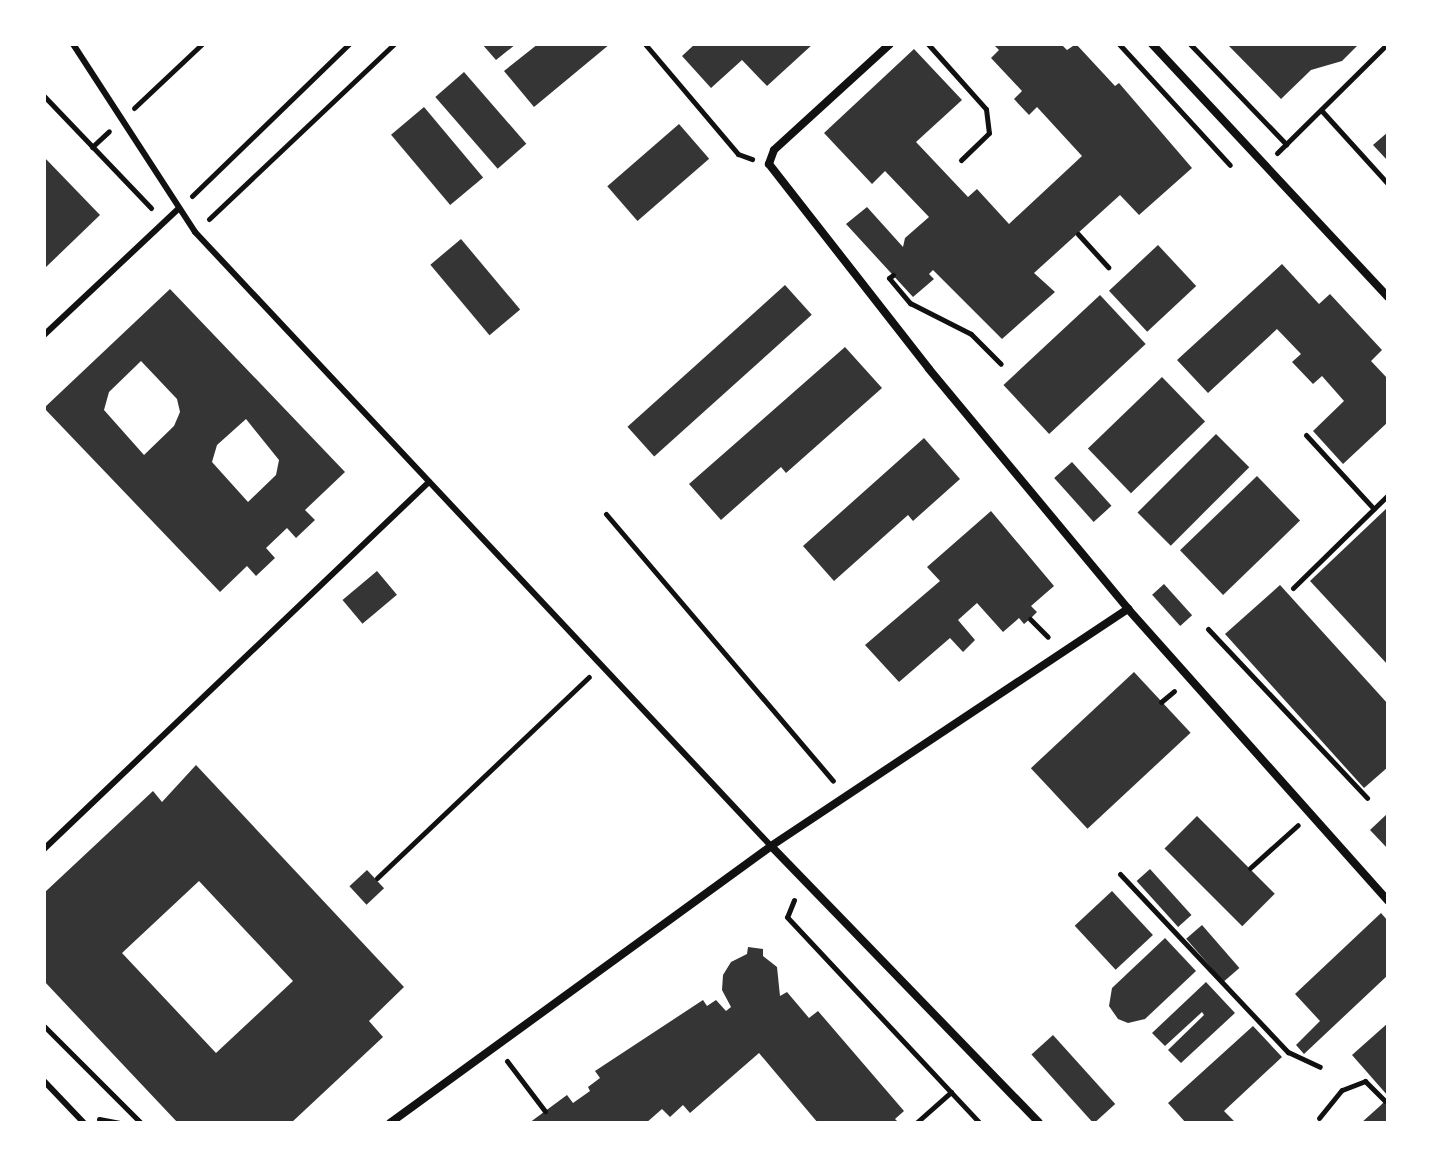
<!DOCTYPE html>
<style>
body{margin:0}
#map{position:relative;width:1432px;height:1167px;overflow:hidden;background:#fff;font-family:"DM Sans",sans-serif}
div>[style]{position:absolute}
.building>*{inset:0;background:#353535;transform-origin:0 0}
.path>*{height:5px;margin:-2.5px;padding:0 2.5px;transform-origin:2.5px;border-radius:2.5px;background:#111}
.service>*{height:6px;margin:-3px;padding:0 3px;transform-origin:3px;border-radius:3px;background:#111}
.minor>*{height:8px;margin:-4px;padding:0 4px;transform-origin:4px;border-radius:4px;background:#111}
span{translate:-50% -50%;white-space:nowrap;text-align:center;line-height:1.15;-webkit-text-stroke:6px #fff;paint-order:stroke}
.frame{position:absolute;inset:0;border:46px solid #fff;pointer-events:none}
</style>
<div id="map">
<div class="building">
<i style="clip-path:polygon(482px 44px,516px 44px,496px 60px)"></i>
<i style="clip-path:polygon(538px 44px,610px 44px,534px 107px,504px 71px)"></i>
<i style="clip-path:polygon(695px 44px,813px 44px,767px 86px,742px 60px,711px 88px,682px 56px)"></i>
<i style="clip-path:polygon(993px 44px,1061px 44px,1067px 50px,1076px 44px,1115px 86px,1119px 83px,1192px 168px,1139px 215px,1120px 195px,1034px 273px,1055px 292px,1002px 339px,933px 270px,929px 274px,934px 279px,913px 297px,846px 224px,867px 207px,903px 247px,905px 238px,929px 217px,885px 171px,872px 184px,824px 133px,914px 49px,962px 100px,916px 142px,968px 197px,977px 189px,1009px 224px,1082px 156px,1037px 107px,1029px 115px,1014px 99px,1022px 91px,991px 58px,999px 50px)"></i>
<i style="clip-path:polygon(1227px 44px,1359px 44px,1342px 61px,1311px 70px,1281px 99px)"></i>
<i style="left:464px;top:72px;width:95px;height:38px;rotate:49deg"></i>
<i style="left:424px;top:107px;width:92px;height:43px;rotate:50deg"></i>
<i style="left:679px;top:124px;width:46px;height:95px;rotate:49deg"></i>
<i style="clip-path:polygon(1388px 132px,1388px 161px,1373px 145px)"></i>
<i style="clip-path:polygon(44px 157px,100px 215px,44px 269px)"></i>
<i style="left:461px;top:239px;width:92px;height:40px;rotate:50deg"></i>
<i style="left:1158px;top:245px;width:56px;height:67px;rotate:47deg"></i>
<i style="clip-path:polygon(1282px 264px,1319px 304px,1330px 294px,1382px 350px,1371px 361px,1388px 379px,1388px 422px,1343px 464px,1313px 431px,1344px 401px,1322px 376px,1313px 384px,1292px 362px,1301px 354px,1277px 329px,1208px 393px,1177px 360px)"></i>
<i style="left:785px;top:285px;width:40px;height:212px;rotate:48deg"></i>
<i style="clip-path:polygon(evenodd,170px 289px,345px 472px,305px 510px,315px 520px,296px 538px,287px 528px,266px 548px,275px 558px,256px 576px,247px 566px,220px 592px,44px 408px,170px 289px,141px 361px,177px 399px,180px 412px,174px 426px,144px 455px,104px 410px,109px 392px,141px 361px,170px 289px,246px 419px,279px 460px,276px 475px,248px 502px,212px 462px,217px 445px,246px 419px)"></i>
<i style="left:1100px;top:295px;width:67px;height:132px;rotate:47deg"></i>
<i style="clip-path:polygon(845px 347px,882px 388px,786px 473px,781px 467px,721px 520px,689px 484px)"></i>
<i style="left:1162px;top:377px;width:62px;height:103px;rotate:46deg"></i>
<i style="left:1216px;top:434px;width:47px;height:111px;rotate:45deg"></i>
<i style="clip-path:polygon(924px 438px,960px 479px,913px 521px,908px 515px,834px 581px,803px 546px)"></i>
<i style="left:1072px;top:462px;width:59px;height:24px;rotate:48deg"></i>
<i style="left:1257px;top:476px;width:62px;height:107px;rotate:46deg"></i>
<i style="clip-path:polygon(1388px 507px,1388px 665px,1310px 581px)"></i>
<i style="clip-path:polygon(991px 511px,1054px 586px,1031px 606px,1037px 612px,1030px 619px,1024px 624px,1019px 618px,1003px 632px,977px 603px,958px 620px,975px 640px,963px 652px,950px 638px,899px 682px,865px 645px,940px 581px,927px 567px)"></i>
<i style="left:377px;top:571px;width:31px;height:45px;rotate:50deg"></i>
<i style="left:1164px;top:584px;width:42px;height:16px;rotate:48deg"></i>
<i style="clip-path:polygon(1280px 585px,1388px 704px,1388px 767px,1364px 788px,1225px 634px)"></i>
<i style="left:1134px;top:672px;width:83px;height:141px;rotate:47deg"></i>
<i style="clip-path:polygon(evenodd,196px 765px,404px 987px,369px 1021px,383px 1037px,291px 1123px,178px 1123px,44px 981px,44px 893px,153px 791px,162px 802px,196px 765px,199px 881px,293px 981px,216px 1053px,122px 953px,199px 881px)"></i>
<i style="clip-path:polygon(1388px 813px,1388px 849px,1370px 830px)"></i>
<i style="left:1197px;top:816px;width:110px;height:46px;rotate:45deg"></i>
<i style="left:1150px;top:869px;width:62px;height:18px;rotate:48deg"></i>
<i style="left:367px;top:870px;width:25px;height:24px;rotate:47deg"></i>
<i style="left:1112px;top:891px;width:60px;height:51px;rotate:47deg"></i>
<i style="clip-path:polygon(1381px 913px,1388px 921px,1388px 975px,1304px 1054px,1296px 1045px,1320px 1021px,1295px 994px)"></i>
<i style="left:1202px;top:925px;width:57px;height:21px;rotate:49deg"></i>
<i style="clip-path:polygon(1165px 938px,1196px 971px,1145px 1019px,1128px 1023px,1118px 1019px,1109px 1006px,1112px 988px)"></i>
<i style="clip-path:polygon(748px 947px,763px 949px,763px 956px,777px 967px,780px 996px,787px 992px,809px 1018px,818px 1011px,904px 1111px,895px 1119px,899px 1123px,818px 1123px,759px 1053px,690px 1113px,683px 1105px,670px 1117px,662px 1109px,646px 1123px,529px 1123px,567px 1095px,573px 1103px,590px 1091px,588px 1087px,600px 1078px,595px 1071px,703px 1000px,707px 1006px,716px 1000px,726px 1011px,731px 1007px,722px 990px,723px 975px,731px 962px,747px 954px)"></i>
<i style="clip-path:polygon(1206px 982px,1235px 1013px,1181px 1063px,1168px 1050px,1204px 1015px,1202px 1012px,1165px 1046px,1152px 1033px)"></i>
<i style="clip-path:polygon(1388px 1023px,1388px 1096px,1352px 1055px)"></i>
<i style="clip-path:polygon(1253px 1026px,1282px 1057px,1224px 1111px,1236px 1123px,1186px 1123px,1168px 1103px)"></i>
<i style="left:1053px;top:1035px;width:93px;height:29px;rotate:48deg"></i>
<i style="clip-path:polygon(1388px 1098px,1388px 1123px,1361px 1123px,1380px 1106px)"></i>
</div>
<div class="path">
<i style="left:645px;top:44px;width:144px;rotate:49.8deg"></i>
<i style="left:738px;top:154px;width:15px;rotate:20deg"></i>
<i style="left:928px;top:44px;width:87px;rotate:48.3deg"></i>
<i style="left:986px;top:109px;width:24px;rotate:83deg"></i>
<i style="left:989px;top:133px;width:39px;rotate:136deg"></i>
<i style="left:1119px;top:44px;width:164px;rotate:47.5deg"></i>
<i style="left:1190px;top:44px;width:139px;rotate:46.2deg"></i>
<i style="left:44px;top:96px;width:155px;rotate:46.3deg"></i>
<i style="left:134px;top:108px;width:93px;rotate:-43.3deg"></i>
<i style="left:1321px;top:110px;width:100px;rotate:47.8deg"></i>
<i style="left:92px;top:147px;width:23px;rotate:-43deg"></i>
<i style="left:1277px;top:153px;width:155px;rotate:-44.7deg"></i>
<i style="left:192px;top:196px;width:219px;rotate:-44.1deg"></i>
<i style="left:209px;top:219px;width:255px;rotate:-43.4deg"></i>
<i style="left:1078px;top:234px;width:45px;rotate:47.7deg"></i>
<i style="left:893px;top:275px;width:5px;rotate:143deg"></i>
<i style="left:889px;top:278px;width:33px;rotate:50deg"></i>
<i style="left:910px;top:303px;width:68px;rotate:26.9deg"></i>
<i style="left:971px;top:334px;width:42px;rotate:45deg"></i>
<i style="left:1306px;top:435px;width:100px;rotate:47.4deg"></i>
<i style="left:606px;top:514px;width:350px;rotate:49.6deg"></i>
<i style="left:1293px;top:588px;width:133px;rotate:-44.4deg"></i>
<i style="left:1030px;top:619px;width:25px;rotate:45deg"></i>
<i style="left:1208px;top:629px;width:232px;rotate:46.7deg"></i>
<i style="left:1161px;top:702px;width:17px;rotate:-40deg"></i>
<i style="left:1250px;top:868px;width:64px;rotate:-41.9deg"></i>
<i style="left:1120px;top:874px;width:245px;rotate:46.7deg"></i>
<i style="left:1288px;top:1052px;width:35px;rotate:25deg"></i>
<i style="left:377px;top:878px;width:292px;rotate:-43.5deg"></i>
<i style="left:794px;top:900px;width:18px;rotate:112deg"></i>
<i style="left:787px;top:917px;width:282px;rotate:46.9deg"></i>
<i style="left:44px;top:1026px;width:137px;rotate:45deg"></i>
<i style="left:507px;top:1061px;width:63px;rotate:52.8deg"></i>
<i style="left:1319px;top:1118px;width:36px;rotate:-51deg"></i>
<i style="left:1342px;top:1090px;width:25px;rotate:-21deg"></i>
<i style="left:1365px;top:1081px;width:28px;rotate:45deg"></i>
<i style="left:99px;top:1119px;width:20px;rotate:11deg"></i>
<i style="left:916px;top:1123px;width:47px;rotate:-41.5deg"></i>
</div>
<div class="service">
<i style="left:73px;top:44px;width:224px;rotate:57deg"></i>
<i style="left:195px;top:232px;width:842px;rotate:46.83deg"></i>
<i style="left:44px;top:335px;width:184px;rotate:-43.2deg"></i>
<i style="left:44px;top:849px;width:532px;rotate:-43.63deg"></i>
<i style="left:44px;top:1081px;width:58px;rotate:46.4deg"></i>
</div>
<div class="minor">
<i style="left:890px;top:44px;width:157px;rotate:137.6deg"></i>
<i style="left:774px;top:150px;width:15px;rotate:110deg"></i>
<i style="left:769px;top:164px;width:260px;rotate:52deg"></i>
<i style="left:929px;top:369px;width:312px;rotate:50.3deg"></i>
<i style="left:1128px;top:609px;width:391px;rotate:48.3deg"></i>
<i style="left:1152px;top:44px;width:346px;rotate:47deg"></i>
<i style="left:771px;top:846px;width:385px;rotate:45.9deg"></i>
<i style="left:390px;top:1123px;width:471px;rotate:-36deg"></i>
<i style="left:771px;top:846px;width:429px;rotate:-33.6deg"></i>
</div>
<div class="frame"></div>
</div>
